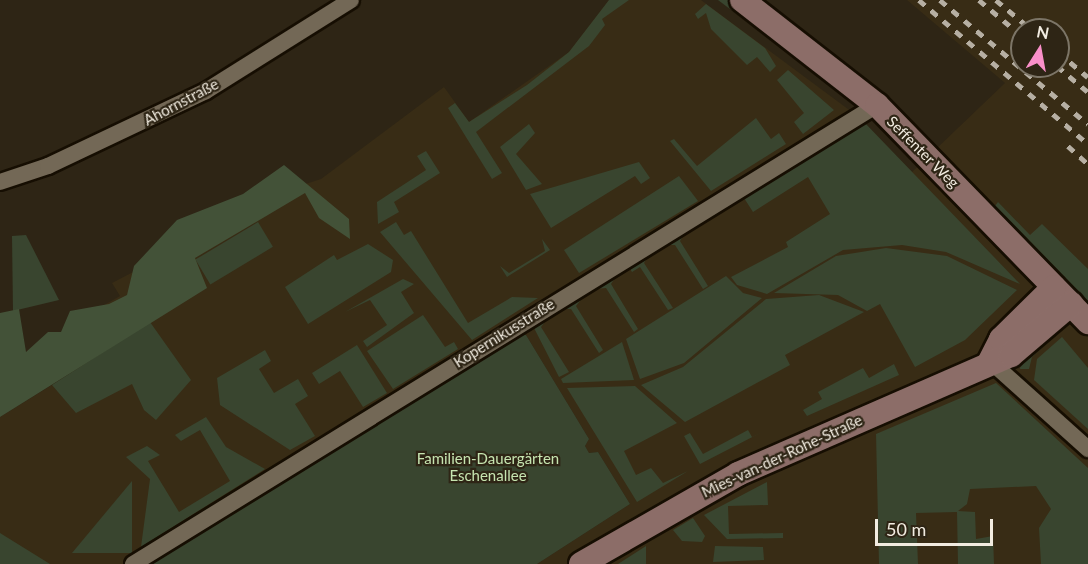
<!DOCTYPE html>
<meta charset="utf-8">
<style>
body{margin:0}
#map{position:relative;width:1088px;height:564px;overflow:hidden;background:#2e2515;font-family:Lato,sans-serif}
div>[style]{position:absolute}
.built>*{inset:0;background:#382c15}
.green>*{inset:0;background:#39452f;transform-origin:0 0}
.forest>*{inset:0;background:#435238}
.roads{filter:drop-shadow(2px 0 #160e02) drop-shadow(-2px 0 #160e02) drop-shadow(0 2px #160e02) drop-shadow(0 -2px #160e02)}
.street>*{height:16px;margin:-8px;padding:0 8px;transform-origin:8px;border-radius:8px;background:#736856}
.secondary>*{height:24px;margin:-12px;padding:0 12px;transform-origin:12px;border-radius:12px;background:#8c6d68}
.rail>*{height:4.5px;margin-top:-2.25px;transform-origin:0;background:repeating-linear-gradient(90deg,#b6afa3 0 8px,transparent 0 16px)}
span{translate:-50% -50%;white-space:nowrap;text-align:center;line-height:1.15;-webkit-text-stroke:4.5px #2e2515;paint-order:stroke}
.street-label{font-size:15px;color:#f2ece1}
.park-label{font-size:15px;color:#c6e4b0}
.north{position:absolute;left:1010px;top:18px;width:60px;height:60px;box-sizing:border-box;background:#2e2515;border:2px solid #7c7567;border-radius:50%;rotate:11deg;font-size:16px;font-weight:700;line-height:24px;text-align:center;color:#f2ece1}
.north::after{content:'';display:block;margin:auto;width:21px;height:27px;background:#f98fc9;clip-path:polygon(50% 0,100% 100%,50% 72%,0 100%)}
.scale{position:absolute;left:875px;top:519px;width:118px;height:27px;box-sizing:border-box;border:3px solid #f2ece1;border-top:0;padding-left:8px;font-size:18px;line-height:21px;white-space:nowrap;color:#f2ece1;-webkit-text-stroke:4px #2e2515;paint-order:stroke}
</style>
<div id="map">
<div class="built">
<i style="clip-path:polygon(evenodd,609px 0,701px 0,856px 115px,912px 172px,1005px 83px,907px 0,1088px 0,1088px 564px,537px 564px,630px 504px,598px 452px,589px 453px,585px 446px,589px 439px,526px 335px,518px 334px,148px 564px,0 564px,0 417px,107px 351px,85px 316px,120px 296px,112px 283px,296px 187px,321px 179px,444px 87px,469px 122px,569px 52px,609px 0,1022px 30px,1058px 30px,1058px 66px,1022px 66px,1022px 30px)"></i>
</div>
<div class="green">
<i style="clip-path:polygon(609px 0,629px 0,602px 19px,605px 25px,589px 46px,476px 132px,502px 173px,492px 179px,448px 108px,455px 103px,469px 122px,527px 85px,569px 52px)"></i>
<i style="clip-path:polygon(718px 0,729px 0,855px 96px,858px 106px)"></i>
<i style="clip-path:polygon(706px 4px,765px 48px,776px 66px,770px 72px,757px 57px,747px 65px,711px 29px,706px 13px,698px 19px,695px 14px)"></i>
<i style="clip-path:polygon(788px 70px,834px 110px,803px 134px,794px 122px,804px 113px,777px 80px)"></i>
<i style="clip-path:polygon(756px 118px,771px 139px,779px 133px,786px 144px,711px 191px,670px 141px,674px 139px,697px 166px)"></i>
<i style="clip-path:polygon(874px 120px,880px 120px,1034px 284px,1032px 285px)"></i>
<i style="clip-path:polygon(864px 122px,1020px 284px,946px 252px,902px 245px,843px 250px,767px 294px,737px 285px,731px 277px,788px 247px,786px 242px,830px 214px,808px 177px,753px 212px,744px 198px)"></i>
<i style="clip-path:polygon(529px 124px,535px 133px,516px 154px,542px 184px,526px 190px,500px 147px)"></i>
<i style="clip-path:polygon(426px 151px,440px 173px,394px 202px,399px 212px,378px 224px,377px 202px,426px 170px,417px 156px)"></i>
<i style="clip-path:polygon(639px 162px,650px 178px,641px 184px,635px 176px,551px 228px,530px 194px)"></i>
<i style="clip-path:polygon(679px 176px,698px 201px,579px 273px,564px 250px)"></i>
<i style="clip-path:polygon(998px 202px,1030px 235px,1042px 224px,1088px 269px,1088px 303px,995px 206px)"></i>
<i style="left:258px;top:222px;width:29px;height:73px;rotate:59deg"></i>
<i style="clip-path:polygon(396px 222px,404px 235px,411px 231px,468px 323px,512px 297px,538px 298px,472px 340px,380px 232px)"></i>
<i style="clip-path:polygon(685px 233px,680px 241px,708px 286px,703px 289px,675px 245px,665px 245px)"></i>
<i style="clip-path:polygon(26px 235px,59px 300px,13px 311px,12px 236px)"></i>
<i style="clip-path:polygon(542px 239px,550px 250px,507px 277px,500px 266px,509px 273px,545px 251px)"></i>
<i style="clip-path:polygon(368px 244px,393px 260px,391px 272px,308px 324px,285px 287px,334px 255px,337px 260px)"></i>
<i style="clip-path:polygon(886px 248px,947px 256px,1017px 290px,965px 340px,915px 367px,880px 304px,867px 311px,838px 295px,774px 293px,836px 256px)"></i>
<i style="clip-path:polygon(648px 256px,644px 263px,673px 308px,668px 310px,640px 267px,632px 272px,629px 267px)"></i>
<i style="clip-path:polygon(617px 275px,611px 284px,638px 329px,634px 332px,606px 288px,595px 289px)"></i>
<i style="clip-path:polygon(726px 276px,743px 293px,762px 298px,684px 363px,640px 379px,626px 339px)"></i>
<i style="clip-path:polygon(403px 279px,414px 284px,401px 292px,414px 313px,367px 347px,363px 341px,387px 325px,370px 300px,345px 312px)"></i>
<i style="clip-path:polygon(819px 295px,864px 312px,785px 355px,790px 365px,685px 422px,641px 385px,683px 367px,766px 299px)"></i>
<i style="clip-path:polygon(583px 297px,576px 306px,603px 350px,599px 353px,571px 309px,561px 309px)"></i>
<i style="clip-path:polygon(423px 315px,445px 347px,454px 342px,458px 349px,393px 389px,367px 351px)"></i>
<i style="clip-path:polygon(547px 319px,541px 327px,569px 372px,559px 377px,533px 326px)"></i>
<i style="clip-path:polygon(150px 322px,191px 380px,156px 420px,144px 410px,132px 384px,76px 413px,52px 385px)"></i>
<i style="clip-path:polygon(1058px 325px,1062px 330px,1032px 357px,1029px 369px,1020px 369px,1021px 362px)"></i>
<i style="clip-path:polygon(518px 334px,526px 335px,589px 439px,585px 446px,589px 453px,598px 452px,630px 504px,537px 564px,148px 564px)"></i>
<i style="clip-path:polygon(1062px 337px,1088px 368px,1088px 429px,1034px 380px,1037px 359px)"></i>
<i style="clip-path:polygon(622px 342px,634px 380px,563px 383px,561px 379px)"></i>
<i style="clip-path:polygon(357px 345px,387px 393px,363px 407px,340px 371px,319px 384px,312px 373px)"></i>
<i style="clip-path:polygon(265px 350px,271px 361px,259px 369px,274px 393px,298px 379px,308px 396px,295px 404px,315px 436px,290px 450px,220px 405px,217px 378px)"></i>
<i style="clip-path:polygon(894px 364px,899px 375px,807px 416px,803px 410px,822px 399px,818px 392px,863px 368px,869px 378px)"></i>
<i style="clip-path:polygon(996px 383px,1088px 468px,1088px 564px,1041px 564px,1039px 528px,1051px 509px,1036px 486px,970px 489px,967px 504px,958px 511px,975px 512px,976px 539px,993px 536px,994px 564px,958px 564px,957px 512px,916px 513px,918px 564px,879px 564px,876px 434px)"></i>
<i style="clip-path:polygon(635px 386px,677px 423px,624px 451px,636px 475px,651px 468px,663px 483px,688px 471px,637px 502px,567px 388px)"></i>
<i style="clip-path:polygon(206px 417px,226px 447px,265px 469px,141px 547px,150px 479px,126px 457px,147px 446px,160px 455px,148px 461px,179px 512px,230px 481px,200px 430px,181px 441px,175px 435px)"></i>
<i style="clip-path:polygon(770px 428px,700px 464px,684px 436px,690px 433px,703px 454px,748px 430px,752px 437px)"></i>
<i style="clip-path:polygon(132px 481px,132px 553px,72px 553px)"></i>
<i style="clip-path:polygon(767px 482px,768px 505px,728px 506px,729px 534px,783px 533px,783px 538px,727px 539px,704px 515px)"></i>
<i style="clip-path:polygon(693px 518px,705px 536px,702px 542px,682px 541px,673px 530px)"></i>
<i style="clip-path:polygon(0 533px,50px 564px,0 564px)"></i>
<i style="clip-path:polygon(646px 546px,646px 564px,618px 564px)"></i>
<i style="clip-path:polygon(715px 546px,763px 547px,764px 560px,713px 562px)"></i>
</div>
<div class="forest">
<i style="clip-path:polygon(284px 165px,349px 219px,350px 239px,319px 218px,305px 193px,195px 258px,207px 288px,0 417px,0 313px,19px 309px,26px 352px,48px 332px,61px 332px,70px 311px,109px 304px,127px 295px,134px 266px,177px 220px,243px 194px)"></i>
</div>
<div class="roads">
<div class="street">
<i style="left:0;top:182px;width:51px;rotate:-18.4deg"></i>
<i style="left:48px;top:166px;width:175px;rotate:-25.4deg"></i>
<i style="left:206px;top:91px;width:171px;rotate:-32.1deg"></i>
<i style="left:990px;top:361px;width:132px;rotate:41.9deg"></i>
<i style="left:133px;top:564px;width:874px;rotate:-31.67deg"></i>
</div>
<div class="secondary">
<i style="left:742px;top:0;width:171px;rotate:37.9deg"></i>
<i style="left:877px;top:105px;width:303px;rotate:45.8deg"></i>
<i style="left:990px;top:361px;width:25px;rotate:-63deg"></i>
<i style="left:1001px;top:339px;width:74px;rotate:-44.5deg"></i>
<i style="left:581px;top:564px;width:181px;rotate:-29.8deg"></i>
<i style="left:738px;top:474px;width:298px;rotate:-23.6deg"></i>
<i style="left:1011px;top:355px;width:79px;rotate:-40.4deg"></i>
</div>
</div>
<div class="rail">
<i style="left:919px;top:0;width:222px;rotate:40.4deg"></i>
<i style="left:940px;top:0;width:193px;rotate:40deg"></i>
<i style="left:979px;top:0;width:56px;rotate:39.9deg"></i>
<i style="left:996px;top:0;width:47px;rotate:39.8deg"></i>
<i style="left:1058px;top:52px;width:39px;rotate:40deg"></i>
<i style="left:1057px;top:66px;width:40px;rotate:40deg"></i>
<i style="left:1068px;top:146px;width:27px;rotate:42deg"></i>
</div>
<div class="street-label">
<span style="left:181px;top:102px;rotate:-28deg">Ahornstraße</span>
<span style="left:923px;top:152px;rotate:45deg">Seffenter Weg</span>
<span style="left:504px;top:333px;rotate:-32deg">Kopernikusstraße</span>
<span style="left:782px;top:456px;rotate:-25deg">Mies-van-der-Rohe-Straße</span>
</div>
<div class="park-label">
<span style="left:488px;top:467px">Familien-Dauergärten<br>Eschenallee</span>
</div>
<div class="north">N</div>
<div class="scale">50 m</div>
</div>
